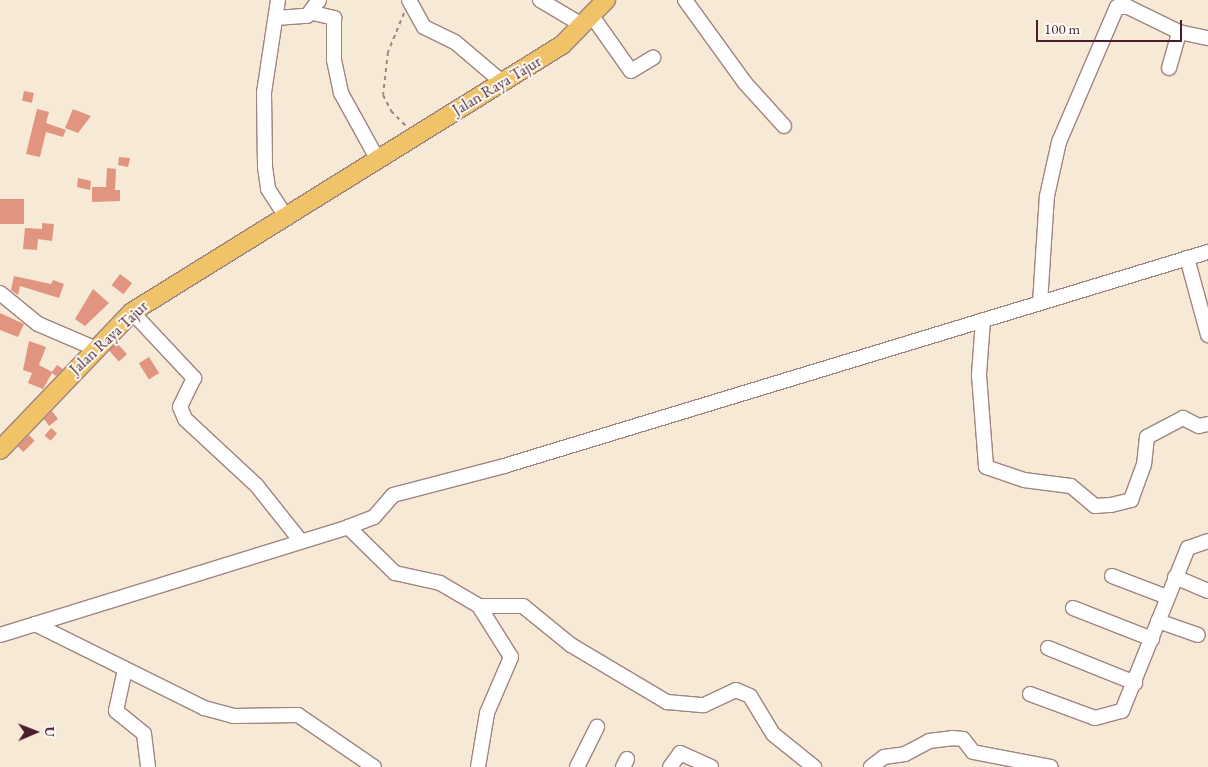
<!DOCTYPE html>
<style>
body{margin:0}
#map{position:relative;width:1208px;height:767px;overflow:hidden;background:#f6e9d5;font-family:"EB Garamond",serif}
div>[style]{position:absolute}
.building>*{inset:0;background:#e1947f;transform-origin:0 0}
.path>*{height:2px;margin-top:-1px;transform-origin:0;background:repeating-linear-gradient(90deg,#a08480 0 4px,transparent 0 8px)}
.roads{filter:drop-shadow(1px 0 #a08480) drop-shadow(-1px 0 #a08480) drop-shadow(0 1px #a08480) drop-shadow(0 -1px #a08480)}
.minor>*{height:14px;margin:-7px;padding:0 7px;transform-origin:7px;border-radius:7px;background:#fff}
.major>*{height:18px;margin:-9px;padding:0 9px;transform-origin:9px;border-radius:9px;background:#f1c369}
span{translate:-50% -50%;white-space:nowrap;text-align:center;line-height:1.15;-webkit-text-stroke:4px #fdfcf7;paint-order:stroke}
.street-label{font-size:16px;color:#4a1f2b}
.north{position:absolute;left:10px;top:707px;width:50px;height:50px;-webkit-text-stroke:4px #fdfcf7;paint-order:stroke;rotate:89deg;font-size:14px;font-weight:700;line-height:20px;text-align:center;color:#4a1f2b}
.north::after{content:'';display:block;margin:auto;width:18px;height:22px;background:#4a1f2b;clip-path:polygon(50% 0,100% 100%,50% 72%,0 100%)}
.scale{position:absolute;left:1036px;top:20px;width:146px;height:22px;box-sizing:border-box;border:2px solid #4a1f2b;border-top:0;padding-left:6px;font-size:15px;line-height:18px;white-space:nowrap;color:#4a1f2b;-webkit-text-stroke:4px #fdfcf7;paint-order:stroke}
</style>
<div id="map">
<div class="building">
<i style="left:24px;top:91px;width:10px;height:10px;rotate:11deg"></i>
<i style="clip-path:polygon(37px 109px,49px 112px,46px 123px,66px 130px,63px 137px,46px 132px,40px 157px,26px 154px)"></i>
<i style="clip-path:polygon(73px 109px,91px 116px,78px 133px,65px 128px)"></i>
<i style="clip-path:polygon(119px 157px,130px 158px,128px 167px,118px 165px)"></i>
<i style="clip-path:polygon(107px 168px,116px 169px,115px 190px,120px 190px,120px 201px,92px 202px,92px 187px,106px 187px)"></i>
<i style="clip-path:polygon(78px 178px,91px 181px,90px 190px,77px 187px)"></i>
<i style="left:0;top:199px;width:24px;height:25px"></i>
<i style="clip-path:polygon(42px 223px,54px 224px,52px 241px,38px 239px,37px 250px,23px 249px,25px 228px,42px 229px)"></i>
<i style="left:120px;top:274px;width:15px;height:14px;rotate:37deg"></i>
<i style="clip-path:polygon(14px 276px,51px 284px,53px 280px,64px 284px,59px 298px,20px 286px,18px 295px,11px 290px)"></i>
<i style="clip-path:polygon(93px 289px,109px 303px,85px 326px,75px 319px)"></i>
<i style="clip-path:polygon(0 313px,24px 324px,18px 337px,0 330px)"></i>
<i style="clip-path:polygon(29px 341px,46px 347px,39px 365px,52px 372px,57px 365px,63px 369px,56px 376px,52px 373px,43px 389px,28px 383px,32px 373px,23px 370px)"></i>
<i style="left:117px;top:343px;width:15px;height:11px;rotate:48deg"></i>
<i style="left:149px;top:357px;width:19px;height:12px;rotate:58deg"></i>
<i style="clip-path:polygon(52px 411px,58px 419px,49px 426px,44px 419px)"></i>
<i style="left:51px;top:428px;width:8px;height:10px;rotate:40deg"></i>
<i style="left:29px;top:435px;width:8px;height:16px;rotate:45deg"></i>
</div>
<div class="path">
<i style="left:404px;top:13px;width:42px;rotate:112.3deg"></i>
<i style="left:388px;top:52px;width:43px;rotate:96.6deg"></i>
<i style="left:383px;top:95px;width:18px;rotate:63deg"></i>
<i style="left:391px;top:111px;width:23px;rotate:45deg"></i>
</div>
<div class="roads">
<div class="minor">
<i style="left:278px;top:0;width:94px;rotate:98.6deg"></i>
<i style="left:264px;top:93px;width:74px;rotate:89.2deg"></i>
<i style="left:265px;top:167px;width:22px;rotate:82deg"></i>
<i style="left:268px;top:189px;width:35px;rotate:57deg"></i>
<i style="left:409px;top:0;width:31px;rotate:61deg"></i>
<i style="left:424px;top:27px;width:34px;rotate:26deg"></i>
<i style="left:455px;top:42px;width:60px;rotate:40.3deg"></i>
<i style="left:540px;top:0;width:49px;rotate:30.8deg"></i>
<i style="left:685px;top:0;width:102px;rotate:54.1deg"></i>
<i style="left:745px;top:83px;width:58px;rotate:47.8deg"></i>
<i style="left:313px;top:13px;width:22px;rotate:13deg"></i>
<i style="left:334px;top:18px;width:42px;rotate:90deg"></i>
<i style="left:334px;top:60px;width:34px;rotate:78deg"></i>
<i style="left:341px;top:93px;width:77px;rotate:61.1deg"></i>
<i style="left:592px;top:16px;width:67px;rotate:54.7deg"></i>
<i style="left:631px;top:71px;width:26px;rotate:-31deg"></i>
<i style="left:276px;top:18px;width:31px;rotate:-4deg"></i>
<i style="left:307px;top:16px;width:20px;rotate:-53deg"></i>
<i style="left:1169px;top:68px;width:37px;rotate:-74deg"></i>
<i style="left:1187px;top:258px;width:80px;rotate:74.7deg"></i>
<i style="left:0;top:293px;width:49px;rotate:39.2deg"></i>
<i style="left:38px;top:324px;width:61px;rotate:23.2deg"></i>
<i style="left:1040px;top:303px;width:107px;rotate:-86.3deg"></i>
<i style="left:1047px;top:196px;width:55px;rotate:-77.5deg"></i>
<i style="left:1059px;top:142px;width:147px;rotate:-66.8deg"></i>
<i style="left:1117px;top:7px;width:11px"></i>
<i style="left:1128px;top:7px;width:57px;rotate:26.1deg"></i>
<i style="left:1179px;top:32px;width:30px;rotate:12deg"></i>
<i style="left:132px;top:312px;width:91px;rotate:46.8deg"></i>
<i style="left:194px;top:378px;width:32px;rotate:116deg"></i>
<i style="left:180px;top:407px;width:13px;rotate:67deg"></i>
<i style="left:185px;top:419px;width:98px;rotate:42.9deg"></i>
<i style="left:257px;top:486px;width:69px;rotate:51.5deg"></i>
<i style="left:983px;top:320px;width:55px;rotate:94.2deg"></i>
<i style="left:979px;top:375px;width:92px;rotate:85.6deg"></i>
<i style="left:986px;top:467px;width:40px;rotate:18.9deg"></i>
<i style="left:1024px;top:480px;width:47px;rotate:7.3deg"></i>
<i style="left:1071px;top:486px;width:31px;rotate:40deg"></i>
<i style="left:1095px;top:506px;width:16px;rotate:-4deg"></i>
<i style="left:1111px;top:505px;width:21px;rotate:-14deg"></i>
<i style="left:1131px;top:500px;width:37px;rotate:-70deg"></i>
<i style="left:1144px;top:465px;width:28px;rotate:-84deg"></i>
<i style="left:1147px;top:437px;width:41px;rotate:-27.8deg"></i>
<i style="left:1183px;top:418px;width:18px;rotate:27deg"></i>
<i style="left:1199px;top:426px;width:9px;rotate:-13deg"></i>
<i style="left:348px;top:527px;width:66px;rotate:44.4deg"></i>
<i style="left:395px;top:573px;width:46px;rotate:12.5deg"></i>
<i style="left:440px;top:583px;width:45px;rotate:30.5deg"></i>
<i style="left:479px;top:606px;width:44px"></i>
<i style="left:523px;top:606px;width:62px;rotate:39.1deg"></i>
<i style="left:571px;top:645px;width:112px;rotate:30.7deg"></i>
<i style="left:667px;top:702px;width:37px;rotate:5deg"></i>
<i style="left:704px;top:705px;width:35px;rotate:-25deg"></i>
<i style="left:736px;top:690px;width:15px;rotate:23deg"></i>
<i style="left:750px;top:696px;width:44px;rotate:58.8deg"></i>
<i style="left:773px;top:734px;width:53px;rotate:38.8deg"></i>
<i style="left:1112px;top:576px;width:59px;rotate:20.9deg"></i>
<i style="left:1175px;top:577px;width:36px;rotate:23deg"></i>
<i style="left:1073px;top:608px;width:85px;rotate:21.4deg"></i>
<i style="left:1158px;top:621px;width:42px;rotate:19.3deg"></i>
<i style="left:35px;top:624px;width:189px;rotate:26.4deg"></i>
<i style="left:204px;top:708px;width:30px;rotate:15deg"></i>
<i style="left:233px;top:716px;width:65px;rotate:-0.9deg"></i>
<i style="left:298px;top:715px;width:92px;rotate:34.4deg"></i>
<i style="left:0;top:635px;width:364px;rotate:-17.2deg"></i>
<i style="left:348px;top:527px;width:28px;rotate:-21deg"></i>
<i style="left:374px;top:517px;width:29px;rotate:-49deg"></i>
<i style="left:393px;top:495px;width:115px;rotate:-14.6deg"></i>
<i style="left:504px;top:466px;width:736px;rotate:-16.91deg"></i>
<i style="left:1048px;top:648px;width:94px;rotate:21.9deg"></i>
<i style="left:125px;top:669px;width:43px;rotate:102.1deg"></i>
<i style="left:116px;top:711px;width:36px;rotate:39deg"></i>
<i style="left:144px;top:734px;width:33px;rotate:83deg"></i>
<i style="left:1030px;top:694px;width:69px;rotate:20.3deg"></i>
<i style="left:1095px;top:718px;width:28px;rotate:-15deg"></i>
<i style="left:1122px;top:711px;width:176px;rotate:-68deg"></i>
<i style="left:1188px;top:548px;width:21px;rotate:-19deg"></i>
<i style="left:478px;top:767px;width:55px;rotate:-80.5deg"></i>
<i style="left:487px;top:713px;width:61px;rotate:-66.8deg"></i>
<i style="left:511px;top:657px;width:60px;rotate:-122.1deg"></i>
<i style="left:577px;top:767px;width:45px;rotate:-63.4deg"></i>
<i style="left:623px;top:767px;width:9px;rotate:-63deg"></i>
<i style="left:670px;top:767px;width:17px;rotate:-54deg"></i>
<i style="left:680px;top:753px;width:34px;rotate:24deg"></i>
<i style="left:871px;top:767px;width:16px;rotate:-38deg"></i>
<i style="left:884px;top:757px;width:21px;rotate:-8deg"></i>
<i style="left:905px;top:754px;width:27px;rotate:-28deg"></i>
<i style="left:929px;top:741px;width:23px;rotate:-7deg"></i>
<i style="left:952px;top:738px;width:11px;rotate:5deg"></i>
<i style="left:963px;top:739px;width:16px;rotate:52deg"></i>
<i style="left:973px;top:752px;width:79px;rotate:10.9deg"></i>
</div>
<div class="major">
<i style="left:0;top:450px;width:191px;rotate:-46.3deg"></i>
<i style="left:132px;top:312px;width:506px;rotate:-31.84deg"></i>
<i style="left:562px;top:45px;width:63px;rotate:-45.6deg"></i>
</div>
</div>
<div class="street-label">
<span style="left:497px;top:86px;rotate:-31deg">Jalan Raya Tajur</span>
<span style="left:109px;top:338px;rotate:-43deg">Jalan Raya Tajur</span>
</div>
<div class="north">U</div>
<div class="scale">100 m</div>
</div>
